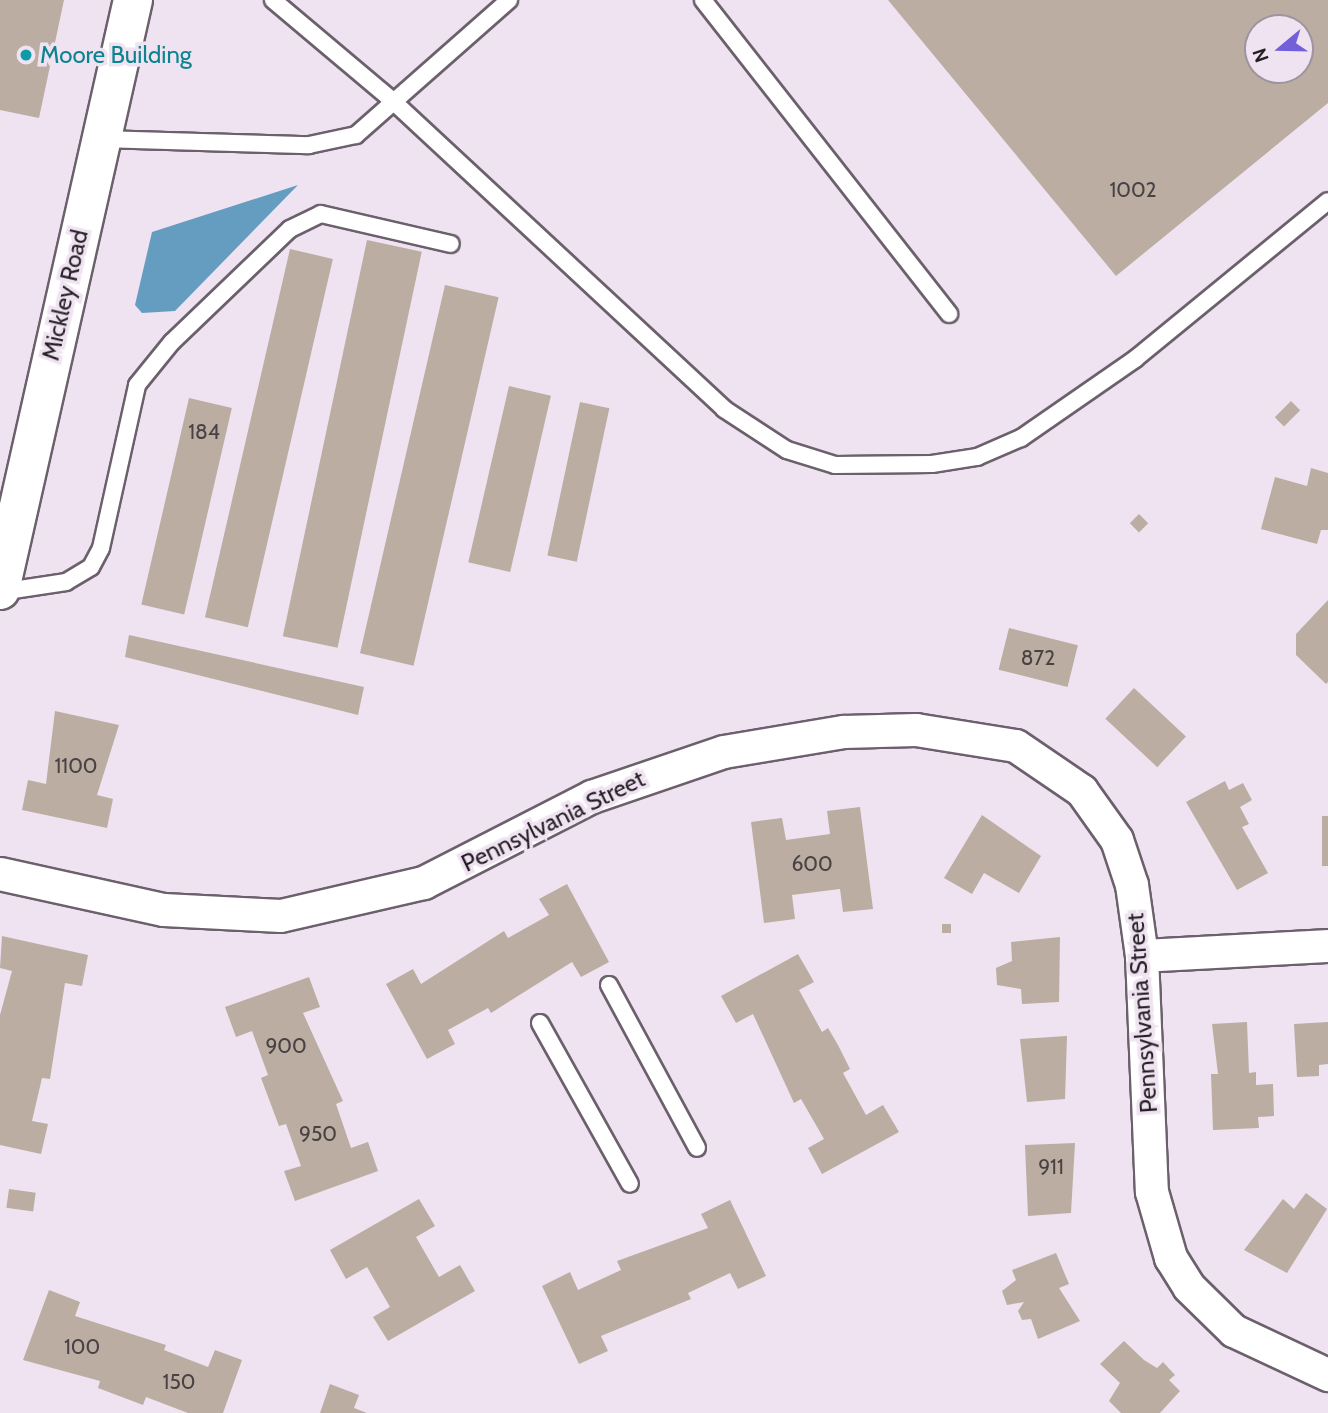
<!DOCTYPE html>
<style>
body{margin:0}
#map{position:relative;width:1328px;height:1413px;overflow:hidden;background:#f0e3f1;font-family:Cabin,sans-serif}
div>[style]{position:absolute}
.water>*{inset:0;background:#659dc1}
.building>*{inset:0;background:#bbada2;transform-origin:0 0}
.roads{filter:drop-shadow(2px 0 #6b606c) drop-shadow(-2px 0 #6b606c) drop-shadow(0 2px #6b606c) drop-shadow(0 -2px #6b606c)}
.lane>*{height:16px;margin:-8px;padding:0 8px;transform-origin:8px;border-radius:8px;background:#fff}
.street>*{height:32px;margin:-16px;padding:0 16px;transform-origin:16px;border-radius:16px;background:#fff}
.secondary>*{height:38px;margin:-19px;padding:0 19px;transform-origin:19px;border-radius:19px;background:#fff}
.dots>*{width:19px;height:19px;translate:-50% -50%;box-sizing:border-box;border:4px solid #f0e3f1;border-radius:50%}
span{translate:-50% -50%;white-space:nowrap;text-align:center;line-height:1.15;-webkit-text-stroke:7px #f0e3f1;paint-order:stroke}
.number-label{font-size:21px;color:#494244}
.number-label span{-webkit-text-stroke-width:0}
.culture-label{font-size:24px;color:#0d838f}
.left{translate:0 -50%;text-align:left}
.street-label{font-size:24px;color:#231e24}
.north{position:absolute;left:1244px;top:14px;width:70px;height:70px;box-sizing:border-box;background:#f0e3f1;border:2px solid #9e949f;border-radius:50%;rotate:251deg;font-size:19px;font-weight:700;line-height:28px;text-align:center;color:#231e24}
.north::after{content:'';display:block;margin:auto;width:24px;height:32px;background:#735fd9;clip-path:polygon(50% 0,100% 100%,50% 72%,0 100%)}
</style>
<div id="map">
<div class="water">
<i style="clip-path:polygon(298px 185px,175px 311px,142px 313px,135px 305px,152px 232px)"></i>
</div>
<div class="building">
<i style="clip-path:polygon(0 0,64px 0,39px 118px,0 110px)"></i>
<i style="clip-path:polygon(evenodd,888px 0,1328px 0,1328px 103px,1116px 276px,888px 0,1258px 28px,1300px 28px,1300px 70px,1258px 70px,1258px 28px)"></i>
<i style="left:367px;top:240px;width:56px;height:405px;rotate:12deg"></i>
<i style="left:290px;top:249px;width:44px;height:378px;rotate:13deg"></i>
<i style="left:445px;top:285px;width:55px;height:378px;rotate:13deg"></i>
<i style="left:509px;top:386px;width:43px;height:181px;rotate:13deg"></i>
<i style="left:189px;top:398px;width:44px;height:212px;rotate:13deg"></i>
<i style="left:1291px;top:401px;width:13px;height:23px;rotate:45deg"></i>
<i style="left:580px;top:402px;width:30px;height:157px;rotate:12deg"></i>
<i style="clip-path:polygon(1311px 468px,1328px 473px,1328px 530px,1321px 530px,1317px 544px,1261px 529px,1275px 477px,1307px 486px)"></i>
<i style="left:1139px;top:514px;width:13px;height:13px;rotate:45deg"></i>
<i style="clip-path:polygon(1328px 600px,1328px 682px,1326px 684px,1296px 655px,1296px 634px)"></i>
<i style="left:1009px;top:628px;width:71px;height:43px;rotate:14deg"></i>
<i style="clip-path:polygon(129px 635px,364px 687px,358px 715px,125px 657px)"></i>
<i style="left:1134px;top:688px;width:71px;height:42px;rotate:43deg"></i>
<i style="clip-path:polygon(55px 711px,119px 725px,97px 795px,113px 799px,107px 828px,22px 810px,28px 780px,46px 784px)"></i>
<i style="clip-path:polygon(1225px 781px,1229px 790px,1243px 783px,1252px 800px,1240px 807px,1249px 824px,1242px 827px,1268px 873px,1237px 890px,1186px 802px)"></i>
<i style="clip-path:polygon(860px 807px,873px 909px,843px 912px,840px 889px,792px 895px,795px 919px,764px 923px,751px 822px,782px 818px,786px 840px,830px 834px,827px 811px)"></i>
<i style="clip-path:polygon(982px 815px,1041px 856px,1019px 893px,984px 873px,972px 894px,944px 878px)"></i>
<i style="left:1322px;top:816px;width:6px;height:50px"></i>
<i style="clip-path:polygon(567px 884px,609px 962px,581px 977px,572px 962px,491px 1013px,488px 1008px,448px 1030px,455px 1044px,427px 1059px,386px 984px,413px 969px,421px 984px,504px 931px,508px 938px,549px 915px,539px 899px)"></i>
<i style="left:942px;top:924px;width:9px;height:9px"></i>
<i style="clip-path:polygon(2px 936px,88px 955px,82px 986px,65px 983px,50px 1079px,42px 1078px,32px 1121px,48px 1124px,41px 1154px,0 1145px,0 1015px,12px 971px,0 968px)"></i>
<i style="clip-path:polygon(1060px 937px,1059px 1002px,1022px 1004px,1021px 989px,997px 985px,996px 968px,1012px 961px,1011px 942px)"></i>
<i style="clip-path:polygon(798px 954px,814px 982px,799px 990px,822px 1032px,828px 1028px,838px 1045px,850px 1069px,843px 1073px,866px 1115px,883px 1105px,899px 1132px,822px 1174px,808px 1148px,824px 1139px,801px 1099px,794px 1103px,753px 1014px,736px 1023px,721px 996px)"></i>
<i style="clip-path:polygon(309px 977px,320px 1007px,303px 1013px,343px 1101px,336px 1104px,351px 1148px,368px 1142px,378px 1171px,295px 1201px,284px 1171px,301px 1166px,286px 1124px,279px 1126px,261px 1078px,268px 1075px,252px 1031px,236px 1037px,225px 1007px)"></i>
<i style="clip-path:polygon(1247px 1022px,1249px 1073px,1256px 1072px,1256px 1085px,1273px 1084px,1274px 1116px,1258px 1117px,1259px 1128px,1213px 1130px,1211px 1074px,1218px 1074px,1212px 1024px)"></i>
<i style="clip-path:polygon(1328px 1022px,1328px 1064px,1319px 1065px,1319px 1076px,1297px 1077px,1294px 1024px)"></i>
<i style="clip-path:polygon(1067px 1036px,1065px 1099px,1027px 1102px,1020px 1039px)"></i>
<i style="clip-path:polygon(1075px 1143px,1071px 1213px,1028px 1216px,1025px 1145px)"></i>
<i style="left:9px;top:1189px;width:27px;height:19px;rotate:8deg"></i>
<i style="clip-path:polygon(1306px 1193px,1327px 1209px,1287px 1273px,1244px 1250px,1283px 1199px,1294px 1209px)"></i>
<i style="clip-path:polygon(419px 1199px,435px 1226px,416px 1237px,439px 1277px,460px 1265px,475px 1291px,388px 1341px,373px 1317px,390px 1307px,367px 1267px,346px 1279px,330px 1250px)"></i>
<i style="clip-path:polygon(730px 1200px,766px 1276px,738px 1289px,730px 1273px,688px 1293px,691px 1299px,601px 1336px,608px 1351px,579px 1364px,542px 1286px,570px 1272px,578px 1290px,621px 1270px,617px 1261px,708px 1228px,701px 1214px)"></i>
<i style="clip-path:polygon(1056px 1253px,1069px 1284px,1059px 1288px,1080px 1321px,1038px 1339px,1031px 1319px,1022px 1320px,1018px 1311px,1024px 1302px,1007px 1305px,1002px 1291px,1016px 1280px,1012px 1270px)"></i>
<i style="clip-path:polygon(49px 1290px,80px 1302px,75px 1316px,166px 1345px,164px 1350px,208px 1367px,215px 1350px,242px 1360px,223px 1413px,188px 1413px,146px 1397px,143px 1405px,98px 1388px,100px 1381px,23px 1360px)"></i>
<i style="clip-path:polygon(1124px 1341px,1144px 1360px,1157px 1368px,1163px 1362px,1175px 1375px,1169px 1380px,1180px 1391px,1160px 1413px,1121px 1413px,1109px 1401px,1120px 1383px,1100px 1364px)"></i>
<i style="clip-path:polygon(330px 1384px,359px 1395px,354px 1408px,367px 1413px,320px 1413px)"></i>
</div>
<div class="roads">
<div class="lane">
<i style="left:273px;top:0;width:158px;rotate:40.1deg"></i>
<i style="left:394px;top:102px;width:451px;rotate:42.9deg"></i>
<i style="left:724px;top:409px;width:75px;rotate:33.1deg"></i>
<i style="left:787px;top:450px;width:50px;rotate:17.4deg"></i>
<i style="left:835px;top:465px;width:97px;rotate:-0.6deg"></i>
<i style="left:932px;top:464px;width:46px;rotate:-8.8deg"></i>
<i style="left:977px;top:457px;width:48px;rotate:-23.4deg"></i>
<i style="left:1021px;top:438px;width:139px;rotate:-34.7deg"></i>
<i style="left:1135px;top:359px;width:249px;rotate:-39.3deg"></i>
<i style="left:703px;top:0;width:399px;rotate:51.9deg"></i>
<i style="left:101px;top:139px;width:208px;rotate:1.7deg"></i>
<i style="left:309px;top:145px;width:48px;rotate:-12deg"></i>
<i style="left:356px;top:135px;width:204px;rotate:-41.4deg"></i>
<i style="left:0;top:592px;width:67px;rotate:-8.6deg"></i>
<i style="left:66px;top:582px;width:29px;rotate:-31deg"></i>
<i style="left:91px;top:567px;width:21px;rotate:-62deg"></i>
<i style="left:101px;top:548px;width:167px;rotate:-77.5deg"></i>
<i style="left:137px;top:385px;width:55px;rotate:-50.9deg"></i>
<i style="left:172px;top:342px;width:163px;rotate:-43.8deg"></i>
<i style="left:290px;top:229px;width:34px;rotate:-26deg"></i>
<i style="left:321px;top:214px;width:133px;rotate:13deg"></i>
<i style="left:609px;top:985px;width:185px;rotate:61.6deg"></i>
<i style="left:540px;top:1023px;width:184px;rotate:60.8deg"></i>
</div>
<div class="street">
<i style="left:0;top:874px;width:168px;rotate:12.4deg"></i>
<i style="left:164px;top:910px;width:117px;rotate:2.9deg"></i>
<i style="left:281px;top:916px;width:147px;rotate:-13deg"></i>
<i style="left:424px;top:883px;width:189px;rotate:-27.1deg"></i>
<i style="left:592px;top:797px;width:139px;rotate:-18.8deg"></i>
<i style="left:724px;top:752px;width:122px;rotate:-9.5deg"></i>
<i style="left:844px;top:732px;width:72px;rotate:-1.6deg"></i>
<i style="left:916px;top:730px;width:101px;rotate:9.1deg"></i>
<i style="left:1016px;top:746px;width:80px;rotate:34.3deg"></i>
<i style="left:1082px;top:791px;width:60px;rotate:54.5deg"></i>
<i style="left:1117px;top:840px;width:47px;rotate:71.6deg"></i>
<i style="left:1132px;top:885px;width:72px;rotate:82deg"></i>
<i style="left:1142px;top:956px;width:236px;rotate:87.6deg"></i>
<i style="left:1152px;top:1192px;width:69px;rotate:73.9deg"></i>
<i style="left:1171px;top:1258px;width:34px;rotate:58deg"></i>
<i style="left:1189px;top:1287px;width:63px;rotate:44.4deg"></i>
<i style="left:1234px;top:1331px;width:104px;rotate:25.1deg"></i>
<i style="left:1142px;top:956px;width:186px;rotate:-3.1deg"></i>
</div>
<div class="secondary">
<i style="left:0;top:590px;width:605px;rotate:-77.3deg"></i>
</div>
</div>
<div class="dots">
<i style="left:26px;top:55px;background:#0f9aa8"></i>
</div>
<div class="number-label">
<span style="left:1133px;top:190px">1002</span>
<span style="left:204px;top:432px">184</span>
<span style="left:1038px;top:658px">872</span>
<span style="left:76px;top:766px">1100</span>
<span style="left:812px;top:864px">600</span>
<span style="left:286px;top:1046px">900</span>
<span style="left:318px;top:1134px">950</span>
<span style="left:1051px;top:1167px">911</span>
<span style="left:82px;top:1347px">100</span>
<span style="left:179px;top:1382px">150</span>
</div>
<div class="culture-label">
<span class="left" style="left:40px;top:55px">Moore Building</span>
</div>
<div class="street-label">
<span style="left:65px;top:295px;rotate:-77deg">Mickley Road</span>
<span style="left:553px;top:821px;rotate:-26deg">Pennsylvania Street</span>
<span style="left:1142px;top:1013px;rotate:-94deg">Pennsylvania Street</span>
</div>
<div class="north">N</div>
</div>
